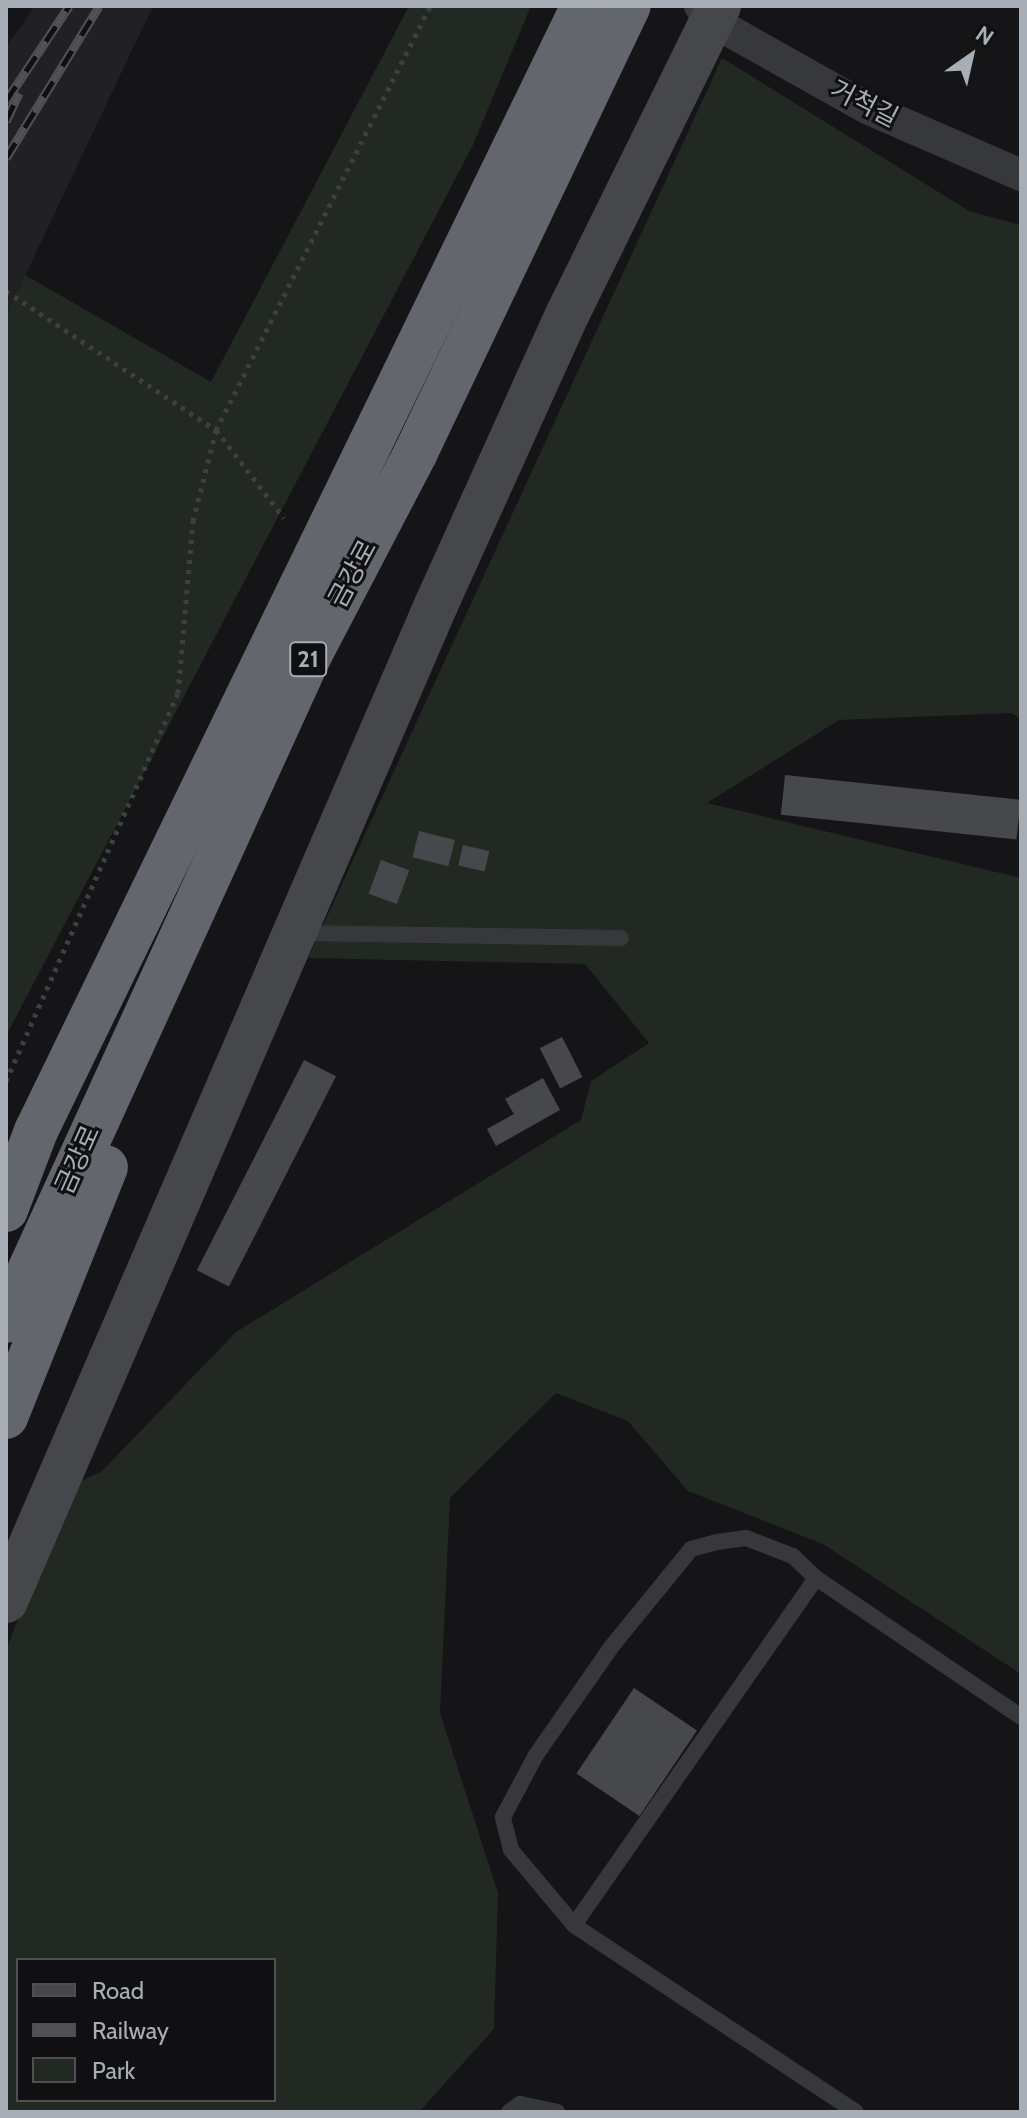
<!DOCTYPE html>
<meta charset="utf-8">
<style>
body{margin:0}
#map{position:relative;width:1027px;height:2118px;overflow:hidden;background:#151517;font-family:Cabin,"Noto Sans KR",sans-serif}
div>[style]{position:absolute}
.built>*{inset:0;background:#212124}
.green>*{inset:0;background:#222822}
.building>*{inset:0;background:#47484c;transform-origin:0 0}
.path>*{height:5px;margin-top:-2.5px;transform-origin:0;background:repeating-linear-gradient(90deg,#3d3f42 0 4px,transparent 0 10px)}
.lane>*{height:16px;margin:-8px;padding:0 8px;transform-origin:8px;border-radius:8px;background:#37383b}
.street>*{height:32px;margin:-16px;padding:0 16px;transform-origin:16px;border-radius:16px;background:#37383b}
.secondary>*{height:44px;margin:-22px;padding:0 22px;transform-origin:22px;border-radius:22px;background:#45474b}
.highway>*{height:44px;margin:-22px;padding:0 22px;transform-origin:22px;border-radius:22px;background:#63666c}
.rail>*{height:9px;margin-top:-4.5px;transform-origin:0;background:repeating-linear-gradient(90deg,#101012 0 18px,#505256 0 36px);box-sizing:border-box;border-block:2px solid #505256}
span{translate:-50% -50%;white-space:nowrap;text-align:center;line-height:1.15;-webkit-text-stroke:6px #101012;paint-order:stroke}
.shield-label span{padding:2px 6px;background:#101012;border:2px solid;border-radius:6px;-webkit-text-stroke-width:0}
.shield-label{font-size:24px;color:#a8aeb5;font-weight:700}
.street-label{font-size:26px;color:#a8aeb5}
.frame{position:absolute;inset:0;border:8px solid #a8aeb5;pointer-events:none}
.legend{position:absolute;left:16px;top:1958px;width:260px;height:144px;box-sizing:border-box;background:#101012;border:2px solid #4d4f53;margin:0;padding:10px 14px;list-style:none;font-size:24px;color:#a8aeb5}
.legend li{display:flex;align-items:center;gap:16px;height:40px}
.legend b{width:40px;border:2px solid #4d4f53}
.north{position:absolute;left:931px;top:16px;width:80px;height:80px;-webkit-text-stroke:6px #101012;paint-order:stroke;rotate:34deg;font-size:22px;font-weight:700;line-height:32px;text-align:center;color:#a8aeb5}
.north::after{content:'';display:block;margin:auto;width:28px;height:36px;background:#a8aeb5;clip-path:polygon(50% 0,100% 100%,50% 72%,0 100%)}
</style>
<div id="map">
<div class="built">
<i style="clip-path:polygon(35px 6px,153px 6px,6px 316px,6px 47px)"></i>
</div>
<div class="green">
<i style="clip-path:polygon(409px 6px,531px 6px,473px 145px,6px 1036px,6px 316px,25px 275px,211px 382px)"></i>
<i style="clip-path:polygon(evenodd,722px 58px,969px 211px,1021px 225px,1021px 719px,1011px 713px,839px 720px,707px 803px,1021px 878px,1021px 1674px,823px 1544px,688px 1491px,628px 1421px,556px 1393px,450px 1498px,440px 1713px,498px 1893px,494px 2029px,419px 2112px,6px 2112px,6px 1650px,69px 1487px,102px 1471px,236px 1332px,581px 1120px,591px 1081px,649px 1043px,585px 964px,308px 958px,722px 58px,18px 1960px,274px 1960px,274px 2100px,18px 2100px,18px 1960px)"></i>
</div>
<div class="building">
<i style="left:785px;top:775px;width:237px;height:40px;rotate:6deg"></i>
<i style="left:419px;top:831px;width:37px;height:27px;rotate:14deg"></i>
<i style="left:463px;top:845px;width:27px;height:21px;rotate:13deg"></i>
<i style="left:381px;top:860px;width:30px;height:36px;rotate:20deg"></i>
<i style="left:562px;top:1037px;width:45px;height:25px;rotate:63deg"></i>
<i style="left:304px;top:1060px;width:36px;height:236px;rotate:27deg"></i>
<i style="clip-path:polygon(543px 1078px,560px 1110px,496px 1146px,487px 1129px,514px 1114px,505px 1099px)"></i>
<i style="left:634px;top:1688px;width:76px;height:103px;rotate:34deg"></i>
</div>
<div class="path">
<i style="left:6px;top:291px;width:252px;rotate:33.5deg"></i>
<i style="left:216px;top:430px;width:111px;rotate:52.3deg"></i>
<i style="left:6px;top:1081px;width:424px;rotate:-66.1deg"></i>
<i style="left:178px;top:693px;width:173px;rotate:-85deg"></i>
<i style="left:193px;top:521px;width:94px;rotate:-75.8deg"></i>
<i style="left:216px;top:430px;width:475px;rotate:-63.2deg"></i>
</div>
<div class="lane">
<i style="left:298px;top:933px;width:323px;rotate:0.9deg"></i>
<i style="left:574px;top:1925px;width:423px;rotate:-55.1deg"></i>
<i style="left:509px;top:2112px;width:14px;rotate:-36deg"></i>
<i style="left:520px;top:2104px;width:38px;rotate:12deg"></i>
<i style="left:856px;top:2112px;width:338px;rotate:-146.5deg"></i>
<i style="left:574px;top:1925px;width:98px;rotate:-130deg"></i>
<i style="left:511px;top:1850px;width:34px;rotate:-104deg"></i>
<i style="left:503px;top:1817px;width:70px;rotate:-62deg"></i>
<i style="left:536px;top:1755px;width:133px;rotate:-55.1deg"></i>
<i style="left:612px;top:1646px;width:125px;rotate:-50.8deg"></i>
<i style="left:691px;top:1549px;width:27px;rotate:-15deg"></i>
<i style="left:717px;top:1542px;width:29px;rotate:-8deg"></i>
<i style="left:746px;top:1538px;width:50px;rotate:21deg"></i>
<i style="left:793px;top:1556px;width:32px;rotate:44deg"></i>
<i style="left:816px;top:1578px;width:248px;rotate:34.1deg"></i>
</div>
<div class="street">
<i style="left:700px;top:6px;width:19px;rotate:51deg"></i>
<i style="left:712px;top:21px;width:178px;rotate:29.3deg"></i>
<i style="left:867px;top:108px;width:168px;rotate:23.5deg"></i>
</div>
<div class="secondary">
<i style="left:6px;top:1601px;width:1085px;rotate:-66.65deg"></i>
<i style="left:436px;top:605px;width:320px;rotate:-65.7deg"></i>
<i style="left:568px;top:313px;width:342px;rotate:-63.8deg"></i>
</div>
<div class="highway">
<i style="left:6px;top:1210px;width:85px;rotate:-69.2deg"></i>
<i style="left:36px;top:1131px;width:1251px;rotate:-64.07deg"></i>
<i style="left:6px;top:1321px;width:732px;rotate:-65.47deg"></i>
<i style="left:310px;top:655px;width:229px;rotate:-62.4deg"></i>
<i style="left:416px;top:452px;width:494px;rotate:-64.5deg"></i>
<i style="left:6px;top:1417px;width:269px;rotate:-68.2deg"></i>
</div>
<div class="rail">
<i style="left:6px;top:101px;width:114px;rotate:-56.4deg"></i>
<i style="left:6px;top:121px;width:31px;rotate:-65deg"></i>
<i style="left:6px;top:158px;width:178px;rotate:-58.5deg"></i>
</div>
<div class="shield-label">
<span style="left:308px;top:659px">21</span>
</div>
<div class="street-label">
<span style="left:864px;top:104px;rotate:27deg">거척길</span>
<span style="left:353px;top:574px;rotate:-62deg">금강로</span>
<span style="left:78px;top:1160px;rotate:-66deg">금강로</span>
</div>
<div class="frame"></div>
<ul class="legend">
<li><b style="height:10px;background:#45474b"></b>Road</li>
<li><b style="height:10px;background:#505256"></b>Railway</li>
<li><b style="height:22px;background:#222822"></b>Park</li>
</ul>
<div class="north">N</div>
</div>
